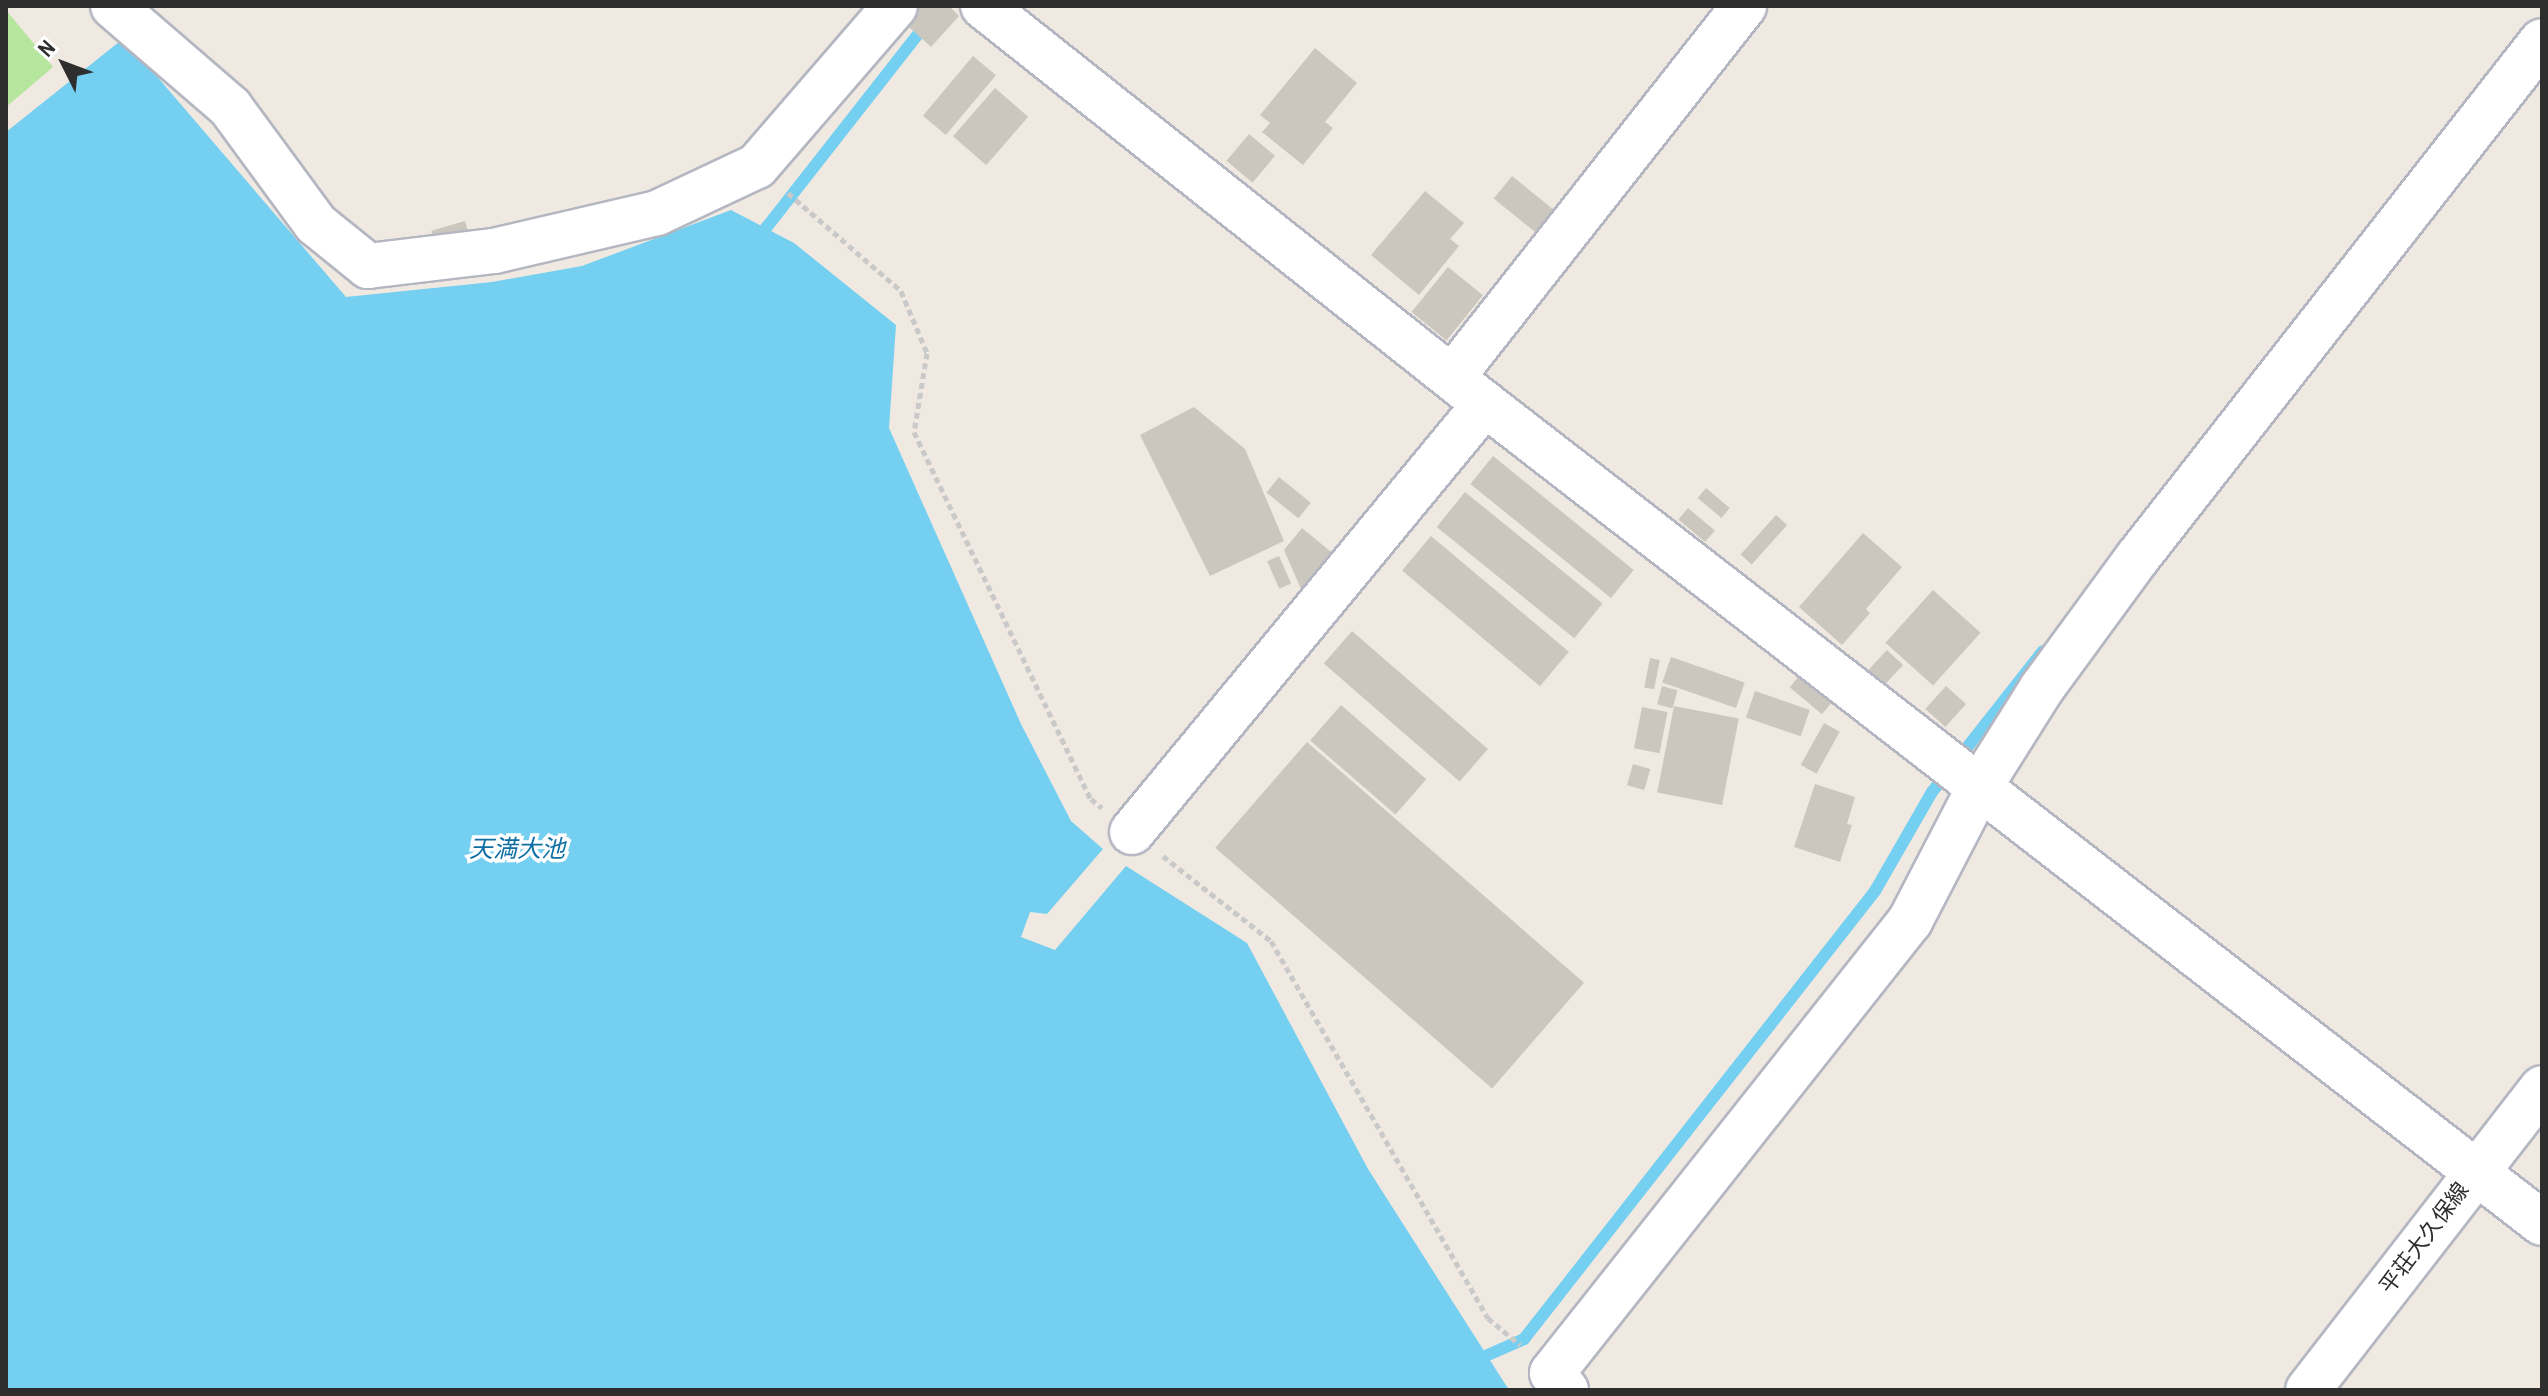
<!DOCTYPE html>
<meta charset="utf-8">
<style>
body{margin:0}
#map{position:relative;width:2548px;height:1396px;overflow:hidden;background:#efe9e1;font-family:"Archivo Narrow","Noto Sans JP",sans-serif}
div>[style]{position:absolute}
.green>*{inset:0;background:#b6e59e}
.water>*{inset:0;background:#75cff0}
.stream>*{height:12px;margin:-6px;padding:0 6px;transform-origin:6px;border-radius:6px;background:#75cff0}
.building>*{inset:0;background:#cbc7bf;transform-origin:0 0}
.path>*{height:5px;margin-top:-2.5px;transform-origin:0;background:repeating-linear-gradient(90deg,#c9c9c9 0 6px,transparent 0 10px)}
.roads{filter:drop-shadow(2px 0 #b4b7c1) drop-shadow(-2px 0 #b4b7c1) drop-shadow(0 2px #b4b7c1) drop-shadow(0 -2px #b4b7c1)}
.minor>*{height:44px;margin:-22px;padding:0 22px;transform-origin:22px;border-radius:22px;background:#fff}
.tertiary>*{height:44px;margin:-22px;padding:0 22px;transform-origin:22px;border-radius:22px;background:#fff}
.secondary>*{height:44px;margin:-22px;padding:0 22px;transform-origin:22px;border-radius:22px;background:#fff}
span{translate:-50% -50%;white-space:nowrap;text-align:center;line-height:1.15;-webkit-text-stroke:7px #fff;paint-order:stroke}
.street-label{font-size:22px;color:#2e2e2e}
.water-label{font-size:24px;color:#0d6fa3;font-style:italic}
.frame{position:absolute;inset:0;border:8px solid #2e2e2e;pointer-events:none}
.north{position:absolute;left:24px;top:24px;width:80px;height:80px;-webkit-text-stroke:6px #fff;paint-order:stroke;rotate:312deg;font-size:22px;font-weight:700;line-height:32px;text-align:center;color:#2e2e2e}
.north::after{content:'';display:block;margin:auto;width:28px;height:36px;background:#2e2e2e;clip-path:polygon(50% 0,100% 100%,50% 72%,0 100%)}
</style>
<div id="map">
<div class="green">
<i style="clip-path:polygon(6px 10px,53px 67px,6px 107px)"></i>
</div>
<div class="water">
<i style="clip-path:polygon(124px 38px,346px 297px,492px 282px,582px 266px,731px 210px,794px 243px,896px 325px,889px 428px,1021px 724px,1071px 821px,1103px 849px,1047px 914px,1030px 912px,1021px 937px,1055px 950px,1126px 866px,1247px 943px,1368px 1169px,1509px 1390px,6px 1390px,6px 132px)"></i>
</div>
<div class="stream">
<i style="left:759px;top:241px;width:15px;rotate:-62deg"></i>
<i style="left:766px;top:228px;width:282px;rotate:-51.9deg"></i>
<i style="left:1474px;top:1361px;width:55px;rotate:-23.7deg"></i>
<i style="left:1524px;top:1339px;width:569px;rotate:-51.92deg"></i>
<i style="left:1875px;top:891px;width:114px;rotate:-60.1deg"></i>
<i style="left:1932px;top:792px;width:179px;rotate:-51.8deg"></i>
</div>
<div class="building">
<i style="clip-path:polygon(912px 6px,949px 6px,959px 16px,931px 47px,900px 19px)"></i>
<i style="clip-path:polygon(1315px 48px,1357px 83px,1325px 122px,1333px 128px,1303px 165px,1262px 132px,1270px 123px,1260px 115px)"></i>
<i style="left:973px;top:56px;width:30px;height:78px;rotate:40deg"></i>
<i style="left:995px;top:88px;width:44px;height:64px;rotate:41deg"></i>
<i style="left:1249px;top:134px;width:34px;height:35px;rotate:40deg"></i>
<i style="left:1512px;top:176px;width:58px;height:29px;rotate:39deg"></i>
<i style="clip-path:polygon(1425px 191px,1464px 223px,1450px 239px,1459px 246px,1419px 295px,1371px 255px)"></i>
<i style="left:465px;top:221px;width:19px;height:35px;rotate:74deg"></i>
<i style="left:1448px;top:267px;width:45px;height:58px;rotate:39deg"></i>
<i style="clip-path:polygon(1194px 407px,1245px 449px,1284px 541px,1210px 576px,1140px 435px)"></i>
<i style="left:1493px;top:456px;width:181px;height:36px;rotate:39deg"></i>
<i style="left:1279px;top:477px;width:41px;height:20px;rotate:39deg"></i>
<i style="left:1706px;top:488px;width:31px;height:13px;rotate:40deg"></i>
<i style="left:1465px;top:492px;width:177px;height:45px;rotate:39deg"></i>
<i style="left:1688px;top:508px;width:35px;height:15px;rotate:40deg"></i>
<i style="left:1776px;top:515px;width:15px;height:53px;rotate:42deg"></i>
<i style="clip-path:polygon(1302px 528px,1336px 556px,1301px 589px,1284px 550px)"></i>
<i style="clip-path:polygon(1863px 533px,1902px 567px,1866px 609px,1870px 613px,1842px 645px,1799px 607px)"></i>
<i style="left:1431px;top:536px;width:180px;height:45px;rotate:40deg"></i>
<i style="left:1279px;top:556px;width:30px;height:13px;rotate:66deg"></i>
<i style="left:1933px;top:590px;width:64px;height:71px;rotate:42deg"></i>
<i style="left:1352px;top:631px;width:180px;height:43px;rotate:41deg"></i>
<i style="left:1887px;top:650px;width:22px;height:28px;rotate:43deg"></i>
<i style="left:1671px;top:657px;width:78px;height:27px;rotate:19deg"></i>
<i style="left:1650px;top:658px;width:10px;height:30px;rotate:11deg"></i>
<i style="left:1800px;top:675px;width:42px;height:16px;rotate:40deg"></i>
<i style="left:1662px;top:686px;width:16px;height:19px;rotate:15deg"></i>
<i style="left:1946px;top:686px;width:27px;height:31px;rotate:42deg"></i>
<i style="left:1755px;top:691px;width:58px;height:28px;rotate:19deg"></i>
<i style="left:1341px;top:705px;width:113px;height:47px;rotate:41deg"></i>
<i style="left:1674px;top:706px;width:66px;height:88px;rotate:11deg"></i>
<i style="left:1642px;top:707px;width:26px;height:42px;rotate:11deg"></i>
<i style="left:1824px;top:723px;width:18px;height:48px;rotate:29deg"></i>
<i style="left:1307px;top:742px;width:367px;height:140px;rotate:41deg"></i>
<i style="left:1633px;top:764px;width:18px;height:22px;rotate:16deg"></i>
<i style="clip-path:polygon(1815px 784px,1855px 797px,1847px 824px,1852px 825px,1840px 862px,1794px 847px)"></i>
</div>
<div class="path">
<i style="left:788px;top:193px;width:150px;rotate:40.9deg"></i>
<i style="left:901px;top:291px;width:67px;rotate:67.2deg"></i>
<i style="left:927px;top:353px;width:80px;rotate:99.3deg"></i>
<i style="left:914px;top:432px;width:407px;rotate:64.3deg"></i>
<i style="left:1091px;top:799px;width:14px;rotate:39deg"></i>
<i style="left:1163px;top:856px;width:137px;rotate:38.2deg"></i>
<i style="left:1271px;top:941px;width:435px;rotate:60.1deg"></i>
<i style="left:1488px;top:1318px;width:42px;rotate:40.2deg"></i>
</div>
<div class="roads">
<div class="minor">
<i style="left:113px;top:6px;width:155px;rotate:40.8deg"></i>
<i style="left:230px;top:107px;width:145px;rotate:53.7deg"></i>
<i style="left:316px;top:224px;width:67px;rotate:38.9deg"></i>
<i style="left:368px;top:266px;width:127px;rotate:-6.8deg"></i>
<i style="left:494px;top:251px;width:167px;rotate:-13.1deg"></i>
<i style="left:657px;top:213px;width:110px;rotate:-25.2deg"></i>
<i style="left:757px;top:166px;width:211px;rotate:-49.2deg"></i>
<i style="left:1453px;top:376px;width:471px;rotate:-51.8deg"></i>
<i style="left:1132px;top:832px;width:555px;rotate:-50.49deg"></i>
<i style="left:1566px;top:1390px;width:22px;rotate:-129deg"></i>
<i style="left:1552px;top:1373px;width:577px;rotate:-51.62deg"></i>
<i style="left:1910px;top:921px;width:150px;rotate:-62.6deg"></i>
<i style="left:1979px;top:788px;width:118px;rotate:-57.8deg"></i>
<i style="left:2042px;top:688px;width:162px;rotate:-53.8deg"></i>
<i style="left:2138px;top:557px;width:655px;rotate:-51.94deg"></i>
</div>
<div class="tertiary">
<i style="left:983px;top:6px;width:641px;rotate:38.41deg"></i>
<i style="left:1485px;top:404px;width:1337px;rotate:37.77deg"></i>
</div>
<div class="secondary">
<i style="left:2308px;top:1390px;width:382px;rotate:-52.2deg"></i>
</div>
</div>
<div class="street-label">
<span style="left:2424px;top:1238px;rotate:-53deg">平荘大久保線</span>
</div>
<div class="water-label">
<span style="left:517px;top:849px">天満大池</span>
</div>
<div class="frame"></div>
<div class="north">N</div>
</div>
